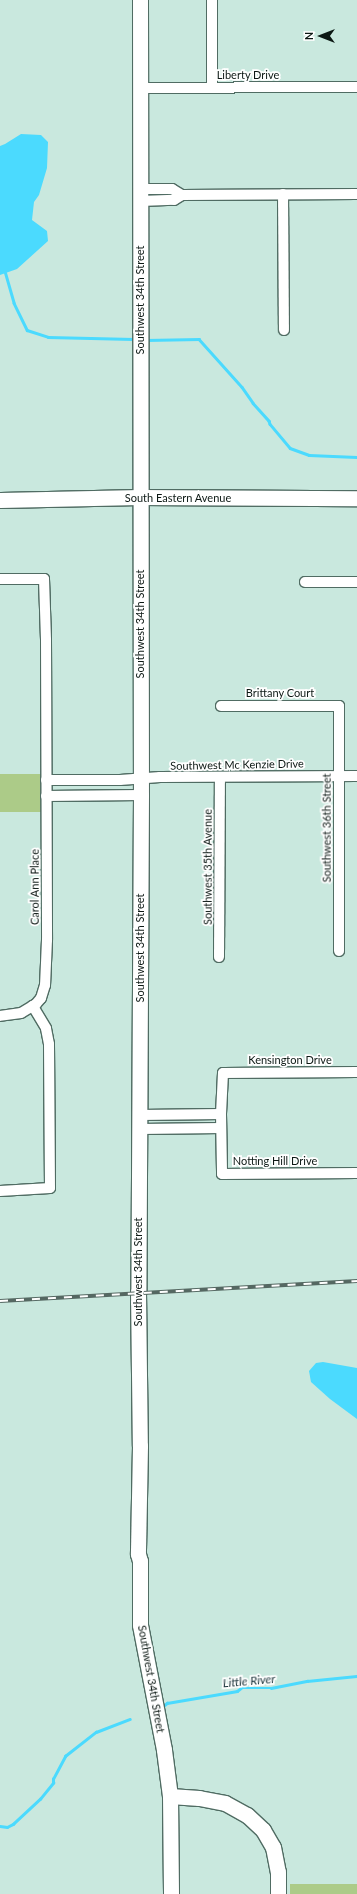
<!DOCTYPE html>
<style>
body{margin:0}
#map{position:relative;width:357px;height:1894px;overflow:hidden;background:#c9e8de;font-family:Lato,sans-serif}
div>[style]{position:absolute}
.green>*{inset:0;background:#accb88;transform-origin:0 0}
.water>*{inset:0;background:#4bdafe}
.stream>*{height:2.5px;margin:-1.25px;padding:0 1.25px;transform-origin:1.25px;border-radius:1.25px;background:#4bdafe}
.roads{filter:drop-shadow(1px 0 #506c63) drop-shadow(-1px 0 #506c63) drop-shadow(0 1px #506c63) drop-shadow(0 -1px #506c63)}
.street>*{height:10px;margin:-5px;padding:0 5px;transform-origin:5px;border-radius:5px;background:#fff}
.secondary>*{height:15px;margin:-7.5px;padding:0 7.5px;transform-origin:7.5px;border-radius:7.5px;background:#fff}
.rail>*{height:4px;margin-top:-2px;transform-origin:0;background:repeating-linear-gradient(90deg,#fff 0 8px,#556862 0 16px);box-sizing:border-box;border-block:1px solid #556862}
span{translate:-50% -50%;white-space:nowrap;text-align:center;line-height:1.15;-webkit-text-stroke:3.5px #fff;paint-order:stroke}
.street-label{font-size:11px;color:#0c1814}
.water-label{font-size:12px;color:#193138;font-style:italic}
.north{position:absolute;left:301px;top:16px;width:40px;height:40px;-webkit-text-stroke:3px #fff;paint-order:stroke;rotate:270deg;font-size:11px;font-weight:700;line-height:16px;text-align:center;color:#0c1814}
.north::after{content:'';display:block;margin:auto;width:14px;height:18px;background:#0c1814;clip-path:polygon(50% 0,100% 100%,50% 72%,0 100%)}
</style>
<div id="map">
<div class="green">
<i style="left:0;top:774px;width:41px;height:38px"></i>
<i style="left:357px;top:1884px;width:10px;height:67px;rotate:90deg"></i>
</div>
<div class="water">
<i style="clip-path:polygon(21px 134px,41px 135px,48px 142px,47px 168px,39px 195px,34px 202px,32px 220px,47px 231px,48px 241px,17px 269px,0 275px,0 146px,5px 144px)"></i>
<i style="clip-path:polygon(323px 1362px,357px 1368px,357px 1419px,330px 1399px,311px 1382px,309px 1371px,316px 1363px)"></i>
</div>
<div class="stream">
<i style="left:5px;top:271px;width:33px;rotate:74deg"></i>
<i style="left:14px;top:303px;width:30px;rotate:64deg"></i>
<i style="left:27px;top:330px;width:22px;rotate:18deg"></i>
<i style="left:48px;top:337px;width:85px;rotate:1.3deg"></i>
<i style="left:146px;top:340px;width:53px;rotate:-1.1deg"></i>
<i style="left:199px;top:339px;width:64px;rotate:48.1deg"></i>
<i style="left:242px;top:387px;width:19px;rotate:55deg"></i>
<i style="left:253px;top:403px;width:24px;rotate:48deg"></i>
<i style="left:269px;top:421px;width:3px;rotate:72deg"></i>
<i style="left:270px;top:424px;width:31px;rotate:50deg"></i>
<i style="left:290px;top:448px;width:20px;rotate:20deg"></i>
<i style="left:309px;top:455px;width:48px;rotate:2.4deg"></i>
<i style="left:161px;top:1708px;width:8px;rotate:-40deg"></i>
<i style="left:167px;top:1703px;width:71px;rotate:-9.7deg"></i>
<i style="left:237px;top:1691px;width:5px;rotate:-37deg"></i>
<i style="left:241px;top:1688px;width:30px"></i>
<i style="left:271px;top:1688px;width:37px;rotate:-11deg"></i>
<i style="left:307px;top:1681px;width:50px;rotate:-5.7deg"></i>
<i style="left:0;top:1826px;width:7px;rotate:8deg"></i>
<i style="left:7px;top:1827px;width:7px;rotate:-27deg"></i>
<i style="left:13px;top:1824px;width:37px;rotate:-43deg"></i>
<i style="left:40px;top:1799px;width:21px;rotate:-51deg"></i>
<i style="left:53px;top:1783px;width:4px;rotate:-90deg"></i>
<i style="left:53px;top:1779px;width:26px;rotate:-62deg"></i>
<i style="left:65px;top:1756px;width:39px;rotate:-38deg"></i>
<i style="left:96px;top:1732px;width:36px;rotate:-21deg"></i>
</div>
<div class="roads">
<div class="street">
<i style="left:212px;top:87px;width:87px;rotate:-90deg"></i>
<i style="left:140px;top:88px;width:217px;rotate:-0.3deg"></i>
<i style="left:140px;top:189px;width:32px"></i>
<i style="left:172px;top:189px;width:12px;rotate:31deg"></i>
<i style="left:182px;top:195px;width:175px;rotate:-0.3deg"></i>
<i style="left:283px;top:194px;width:136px;rotate:89.6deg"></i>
<i style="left:140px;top:201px;width:34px;rotate:-2deg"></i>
<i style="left:174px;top:200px;width:9px;rotate:-32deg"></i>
<i style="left:0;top:579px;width:44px"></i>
<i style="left:44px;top:579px;width:61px;rotate:88.1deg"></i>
<i style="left:46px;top:640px;width:300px;rotate:89.8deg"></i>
<i style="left:47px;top:940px;width:45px;rotate:92.5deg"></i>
<i style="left:45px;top:985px;width:14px;rotate:107deg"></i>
<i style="left:41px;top:998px;width:8px;rotate:130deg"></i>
<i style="left:36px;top:1004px;width:17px;rotate:149deg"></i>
<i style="left:21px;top:1013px;width:21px;rotate:172deg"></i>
<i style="left:305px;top:582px;width:52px"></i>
<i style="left:221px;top:706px;width:118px"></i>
<i style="left:339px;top:706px;width:245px;rotate:90deg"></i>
<i style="left:46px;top:780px;width:74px"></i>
<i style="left:120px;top:780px;width:40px;rotate:-4.3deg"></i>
<i style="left:160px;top:777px;width:197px;rotate:-0.3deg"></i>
<i style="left:46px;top:796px;width:95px;rotate:-0.6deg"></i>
<i style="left:219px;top:957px;width:180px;rotate:-89.7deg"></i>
<i style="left:357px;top:1072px;width:134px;rotate:179.6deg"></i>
<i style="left:223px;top:1073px;width:41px;rotate:92.8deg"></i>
<i style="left:221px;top:1114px;width:60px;rotate:89deg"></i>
<i style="left:222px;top:1174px;width:135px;rotate:-0.4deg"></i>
<i style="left:140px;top:1115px;width:81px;rotate:-0.7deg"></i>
<i style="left:140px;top:1129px;width:81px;rotate:-0.7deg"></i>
<i style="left:0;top:1191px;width:50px;rotate:-3.4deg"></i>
<i style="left:50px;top:1188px;width:144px;rotate:-90.4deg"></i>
<i style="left:49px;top:1044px;width:16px;rotate:-101deg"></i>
<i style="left:46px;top:1028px;width:26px;rotate:-121deg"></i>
</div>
<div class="secondary">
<i style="left:140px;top:0;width:795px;rotate:89.93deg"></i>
<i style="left:141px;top:795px;width:497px;rotate:90.3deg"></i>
<i style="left:138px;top:1292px;width:154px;rotate:89.3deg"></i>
<i style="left:140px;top:1446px;width:108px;rotate:91.1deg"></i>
<i style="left:138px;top:1554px;width:7px;rotate:74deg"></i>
<i style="left:140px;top:1561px;width:64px;rotate:90deg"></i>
<i style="left:140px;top:1625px;width:127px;rotate:79.1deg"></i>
<i style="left:164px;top:1750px;width:46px;rotate:82.6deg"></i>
<i style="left:170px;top:1796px;width:98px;rotate:89.4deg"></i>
<i style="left:0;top:500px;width:140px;rotate:-1.2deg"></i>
<i style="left:140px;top:497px;width:217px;rotate:0.3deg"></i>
<i style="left:170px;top:1796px;width:29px;rotate:4deg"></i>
<i style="left:199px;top:1798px;width:26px;rotate:11deg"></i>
<i style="left:225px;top:1803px;width:25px;rotate:29deg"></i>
<i style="left:247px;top:1815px;width:22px;rotate:43deg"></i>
<i style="left:263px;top:1830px;width:20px;rotate:60deg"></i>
<i style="left:273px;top:1847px;width:25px;rotate:79deg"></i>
<i style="left:278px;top:1872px;width:22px;rotate:90deg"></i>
</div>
</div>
<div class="rail">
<i style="left:0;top:1301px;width:358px;rotate:-3.2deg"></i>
</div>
<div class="street-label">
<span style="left:248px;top:75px">Liberty Drive</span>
<span style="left:140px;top:300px;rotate:-90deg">Southwest 34th Street</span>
<span style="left:178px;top:498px">South Eastern Avenue</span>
<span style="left:140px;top:624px;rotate:-90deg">Southwest 34th Street</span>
<span style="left:280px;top:693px">Brittany Court</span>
<span style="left:237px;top:765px;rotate:-1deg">Southwest Mc Kenzie Drive</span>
<span style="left:327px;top:828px;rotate:-90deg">Southwest 36th Street</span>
<span style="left:208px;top:867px;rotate:-90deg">Southwest 35th Avenue</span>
<span style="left:35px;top:887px;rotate:-90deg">Carol Ann Place</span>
<span style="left:140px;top:948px;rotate:-90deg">Southwest 34th Street</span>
<span style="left:290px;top:1060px">Kensington Drive</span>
<span style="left:275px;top:1161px">Notting Hill Drive</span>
<span style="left:138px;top:1272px;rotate:-90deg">Southwest 34th Street</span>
<span style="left:151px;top:1679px;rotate:80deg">Southwest 34th Street</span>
</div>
<div class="water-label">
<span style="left:249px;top:1681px;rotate:-5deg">Little River</span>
</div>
<div class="north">N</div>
</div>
